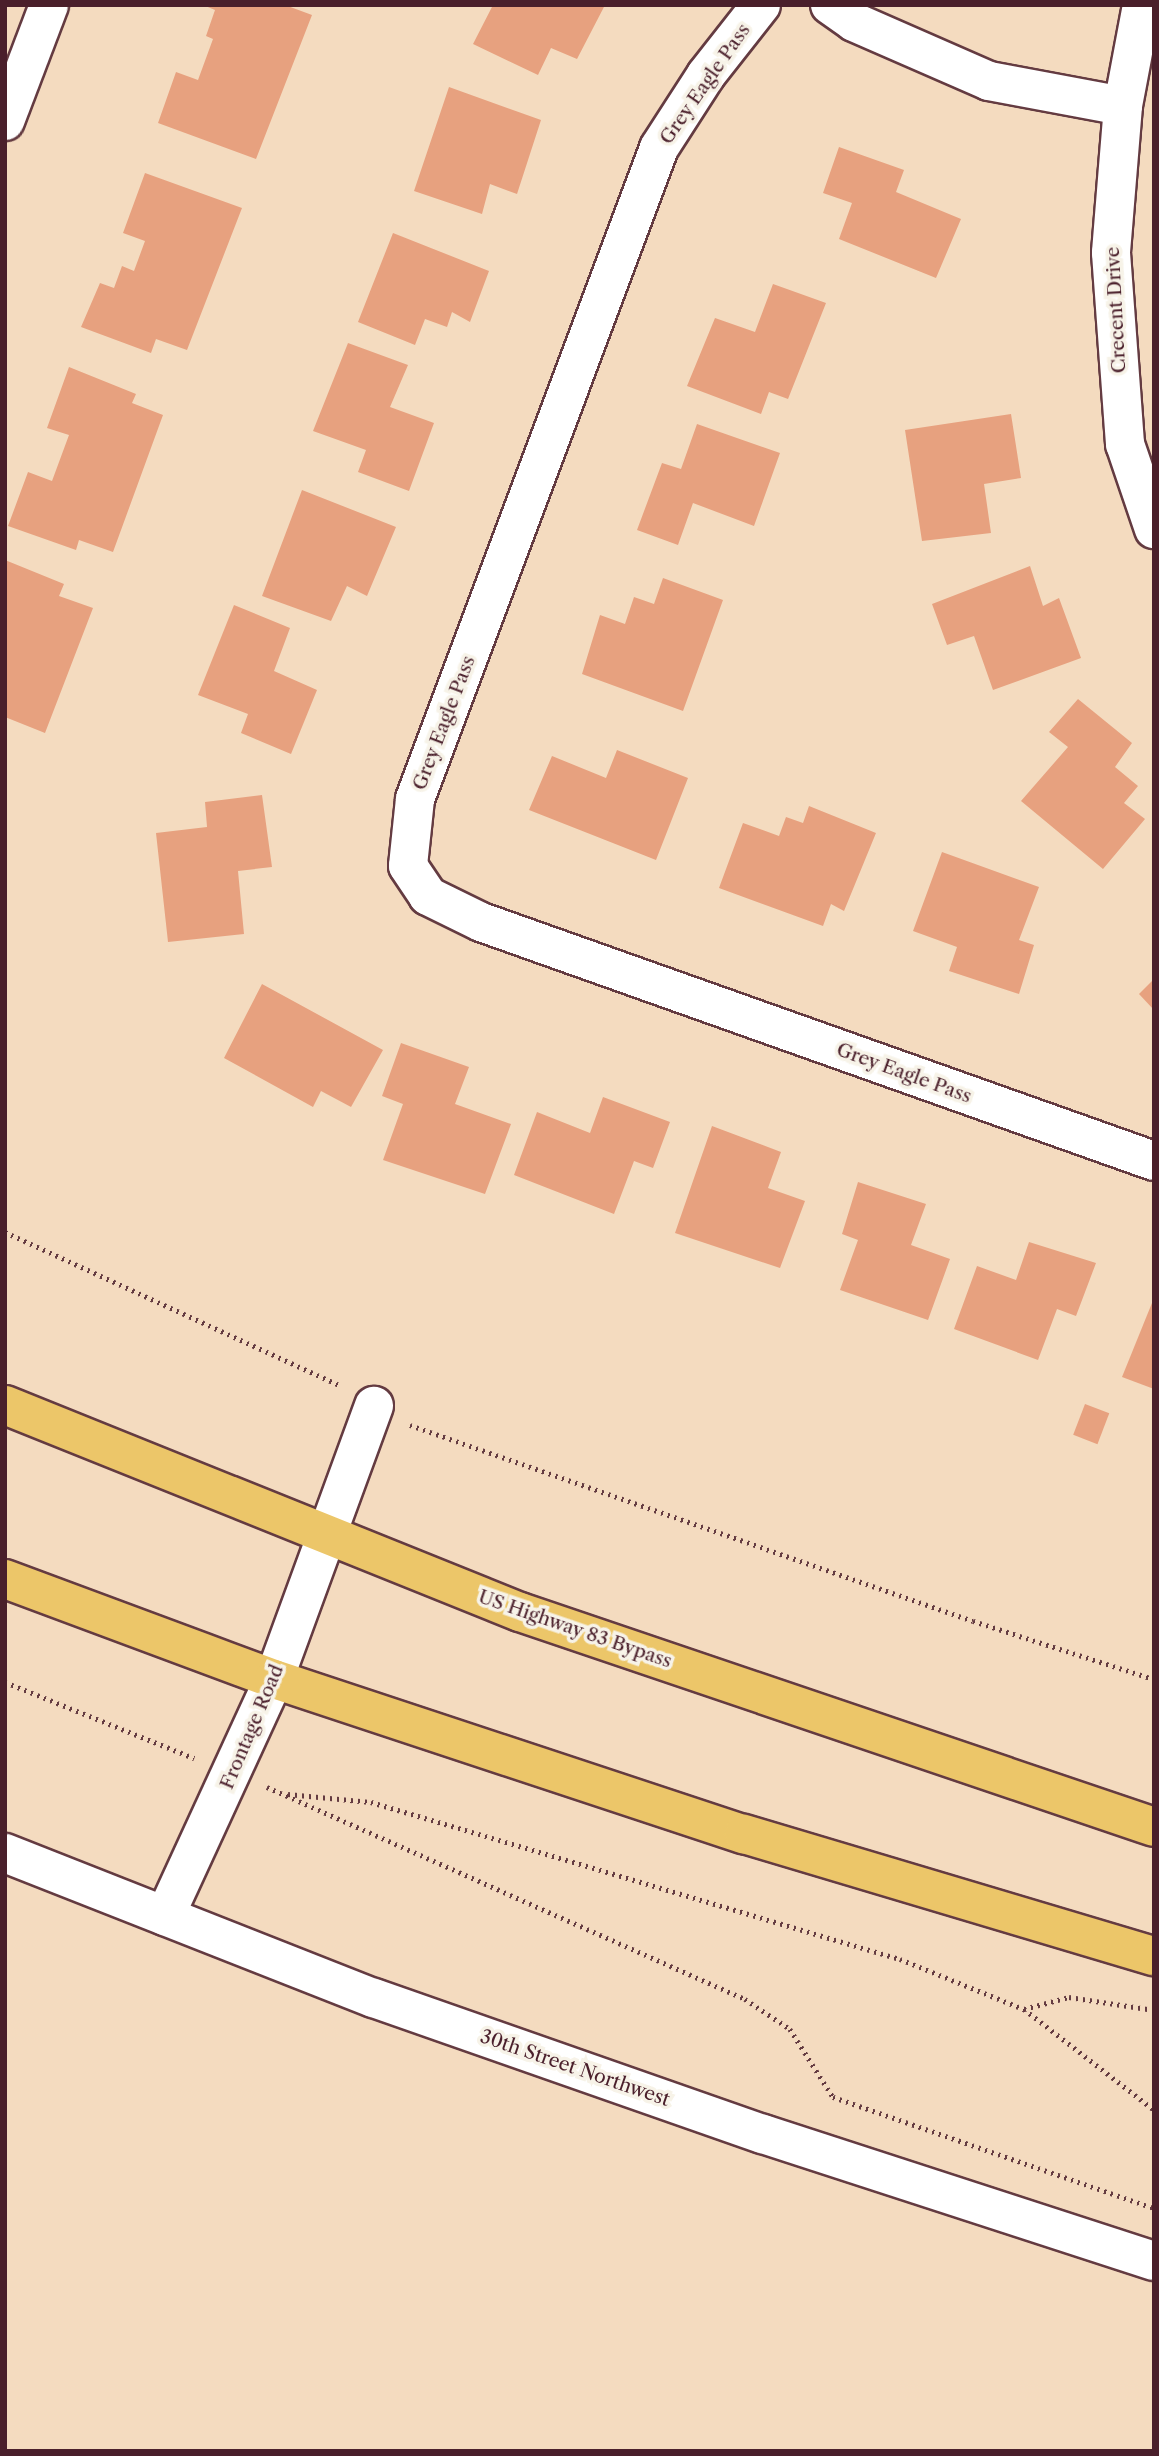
<!DOCTYPE html>
<style>
body{margin:0}
#map{position:relative;width:1159px;height:2456px;overflow:hidden;background:#f4dbbf;font-family:"Libre Caslon Text",serif}
div>[style]{position:absolute}
.building>*{inset:0;background:#e7a17f;transform-origin:0 0}
.path>*{height:4.5px;margin-top:-2.25px;transform-origin:0;background:repeating-linear-gradient(90deg,#643b41 0 2px,transparent 0 7px)}
.roads{filter:drop-shadow(2px 0 #643b41) drop-shadow(-2px 0 #643b41) drop-shadow(0 2px #643b41) drop-shadow(0 -2px #643b41)}
.minor>*{height:38px;margin:-19px;padding:0 19px;transform-origin:19px;border-radius:19px;background:#fff}
.highway>*{height:38px;margin:-19px;padding:0 19px;transform-origin:19px;border-radius:19px;background:#ecc669}
span{translate:-50% -50%;white-space:nowrap;text-align:center;line-height:1.15;-webkit-text-stroke:7px #f7f3e8;paint-order:stroke}
.street-label{font-size:19px;color:#4a1f2b}
.frame{position:absolute;inset:0;border:7px solid #4a1f2b;pointer-events:none}
</style>
<div id="map">
<div class="building">
<i style="clip-path:polygon(285px 5px,312px 15px,256px 159px,158px 123px,176px 72px,198px 80px,213px 39px,206px 36px,215px 10px,203px 5px)"></i>
<i style="clip-path:polygon(493px 5px,605px 5px,577px 59px,551px 48px,538px 75px,473px 44px)"></i>
<i style="clip-path:polygon(449px 87px,541px 120px,517px 194px,490px 184px,482px 214px,414px 191px)"></i>
<i style="clip-path:polygon(839px 147px,904px 170px,896px 192px,961px 219px,936px 278px,839px 239px,852px 203px,823px 193px)"></i>
<i style="clip-path:polygon(145px 173px,242px 208px,187px 350px,156px 339px,151px 353px,81px 327px,100px 283px,114px 288px,122px 266px,134px 271px,145px 241px,123px 233px)"></i>
<i style="clip-path:polygon(393px 233px,489px 271px,470px 322px,452px 312px,447px 327px,425px 319px,415px 345px,358px 322px)"></i>
<i style="clip-path:polygon(773px 284px,826px 303px,788px 399px,769px 392px,761px 414px,687px 386px,715px 318px,755px 332px)"></i>
<i style="clip-path:polygon(348px 343px,408px 365px,390px 407px,434px 423px,409px 491px,358px 472px,366px 450px,313px 431px)"></i>
<i style="clip-path:polygon(69px 367px,136px 394px,132px 403px,163px 415px,113px 552px,79px 540px,76px 550px,8px 526px,28px 472px,52px 481px,69px 435px,47px 428px)"></i>
<i style="clip-path:polygon(1011px 414px,1021px 478px,984px 484px,991px 533px,922px 541px,905px 430px)"></i>
<i style="clip-path:polygon(697px 424px,780px 453px,754px 526px,693px 503px,678px 545px,637px 530px,662px 463px,681px 469px)"></i>
<i style="clip-path:polygon(302px 490px,396px 527px,367px 596px,347px 586px,331px 621px,262px 596px)"></i>
<i style="clip-path:polygon(5px 560px,64px 584px,59px 596px,93px 608px,45px 733px,5px 717px)"></i>
<i style="clip-path:polygon(1030px 566px,1043px 606px,1059px 598px,1081px 658px,993px 690px,974px 636px,947px 645px,932px 604px)"></i>
<i style="clip-path:polygon(663px 578px,723px 600px,683px 711px,582px 674px,600px 615px,625px 624px,634px 597px,654px 604px)"></i>
<i style="clip-path:polygon(234px 605px,290px 628px,274px 671px,317px 690px,291px 754px,241px 733px,248px 714px,198px 695px)"></i>
<i style="clip-path:polygon(1078px 699px,1132px 743px,1115px 767px,1138px 786px,1124px 803px,1145px 819px,1103px 869px,1021px 801px,1068px 747px,1049px 732px)"></i>
<i style="clip-path:polygon(617px 750px,688px 778px,656px 860px,529px 810px,552px 756px,606px 778px)"></i>
<i style="clip-path:polygon(262px 795px,272px 867px,238px 871px,244px 934px,168px 942px,156px 833px,207px 827px,205px 802px)"></i>
<i style="clip-path:polygon(809px 806px,876px 833px,844px 911px,831px 904px,823px 926px,719px 888px,743px 823px,779px 836px,786px 817px,803px 823px)"></i>
<i style="clip-path:polygon(942px 852px,1039px 887px,1019px 940px,1034px 945px,1019px 994px,949px 971px,957px 947px,913px 931px)"></i>
<i style="clip-path:polygon(1154px 979px,1154px 1010px,1139px 994px)"></i>
<i style="clip-path:polygon(262px 984px,383px 1050px,351px 1107px,321px 1091px,313px 1107px,224px 1058px)"></i>
<i style="clip-path:polygon(401px 1043px,469px 1067px,455px 1104px,511px 1124px,485px 1194px,383px 1160px,403px 1104px,382px 1096px)"></i>
<i style="clip-path:polygon(603px 1097px,670px 1122px,653px 1168px,634px 1161px,614px 1214px,514px 1175px,537px 1112px,590px 1133px)"></i>
<i style="clip-path:polygon(712px 1126px,781px 1152px,768px 1188px,805px 1201px,780px 1268px,675px 1233px)"></i>
<i style="clip-path:polygon(858px 1182px,926px 1204px,911px 1245px,950px 1259px,928px 1320px,840px 1290px,858px 1240px,842px 1234px)"></i>
<i style="clip-path:polygon(1029px 1242px,1096px 1263px,1076px 1316px,1057px 1309px,1038px 1360px,954px 1329px,977px 1266px,1016px 1280px)"></i>
<i style="clip-path:polygon(1154px 1298px,1154px 1389px,1122px 1377px)"></i>
<i style="left:1085px;top:1404px;width:26px;height:33px;rotate:21deg"></i>
</div>
<div class="path">
<i style="left:5px;top:1232px;width:367px;rotate:24.6deg"></i>
<i style="left:410px;top:1425px;width:596px;rotate:19.19deg"></i>
<i style="left:973px;top:1621px;width:190px;rotate:17.8deg"></i>
<i style="left:5px;top:1682px;width:204px;rotate:21.9deg"></i>
<i style="left:267px;top:1787px;width:523px;rotate:23.92deg"></i>
<i style="left:745px;top:1999px;width:54px;rotate:33.7deg"></i>
<i style="left:790px;top:2029px;width:80px;rotate:57.7deg"></i>
<i style="left:833px;top:2097px;width:340px;rotate:19.1deg"></i>
<i style="left:288px;top:1794px;width:83px;rotate:5.5deg"></i>
<i style="left:371px;top:1802px;width:552px;rotate:16.53deg"></i>
<i style="left:900px;top:1959px;width:134px;rotate:22deg"></i>
<i style="left:1024px;top:2009px;width:165px;rotate:37.8deg"></i>
<i style="left:1024px;top:2009px;width:47px;rotate:-14.9deg"></i>
<i style="left:1069px;top:1997px;width:86px;rotate:8.7deg"></i>
</div>
<div class="roads">
<div class="minor">
<i style="left:761px;top:5px;width:89px;rotate:128.2deg"></i>
<i style="left:706px;top:75px;width:87px;rotate:122.8deg"></i>
<i style="left:659px;top:148px;width:695px;rotate:110.55deg"></i>
<i style="left:415px;top:799px;width:67px;rotate:96deg"></i>
<i style="left:408px;top:866px;width:36px;rotate:56deg"></i>
<i style="left:428px;top:896px;width:59px;rotate:26.1deg"></i>
<i style="left:481px;top:922px;width:714px;rotate:19.55deg"></i>
<i style="left:830px;top:5px;width:29px;rotate:35deg"></i>
<i style="left:854px;top:22px;width:147px;rotate:23.6deg"></i>
<i style="left:989px;top:81px;width:136px;rotate:10.6deg"></i>
<i style="left:1142px;top:5px;width:103px;rotate:100.7deg"></i>
<i style="left:1123px;top:106px;width:147px;rotate:94.7deg"></i>
<i style="left:1111px;top:253px;width:192px;rotate:85.8deg"></i>
<i style="left:1125px;top:444px;width:90px;rotate:71.2deg"></i>
<i style="left:5px;top:121px;width:124px;rotate:-69.2deg"></i>
<i style="left:5px;top:1853px;width:396px;rotate:21.5deg"></i>
<i style="left:374px;top:1998px;width:412px;rotate:19.3deg"></i>
<i style="left:763px;top:2134px;width:411px;rotate:18deg"></i>
<i style="left:165px;top:1916px;width:261px;rotate:-65.3deg"></i>
<i style="left:274px;top:1679px;width:291px;rotate:-69.9deg"></i>
</div>
<div class="highway">
<i style="left:5px;top:1405px;width:555px;rotate:21.9deg"></i>
<i style="left:520px;top:1612px;width:669px;rotate:18.73deg"></i>
<i style="left:5px;top:1579px;width:287px;rotate:20.4deg"></i>
<i style="left:274px;top:1679px;width:495px;rotate:18.3deg"></i>
<i style="left:744px;top:1834px;width:428px;rotate:16.6deg"></i>
</div>
</div>
<div class="street-label">
<span style="left:705px;top:84px;rotate:-55deg">Grey Eagle Pass</span>
<span style="left:1116px;top:310px;rotate:-93deg">Crecent Drive</span>
<span style="left:444px;top:723px;rotate:-69deg">Grey Eagle Pass</span>
<span style="left:904px;top:1073px;rotate:20deg">Grey Eagle Pass</span>
<span style="left:575px;top:1629px;rotate:19deg">US Highway 83 Bypass</span>
<span style="left:252px;top:1727px;rotate:-67deg">Frontage Road</span>
<span style="left:575px;top:2068px;rotate:19deg">30th Street Northwest</span>
</div>
<div class="frame"></div>
</div>
